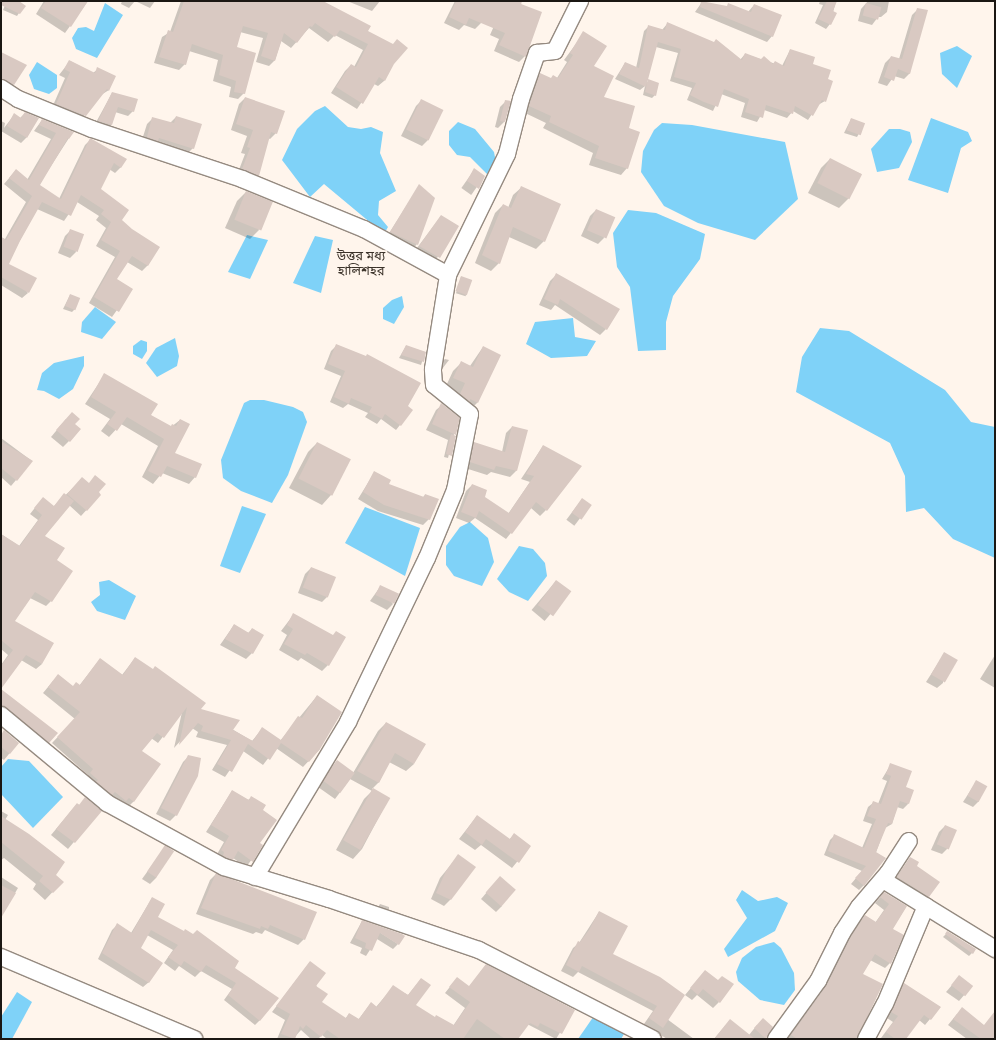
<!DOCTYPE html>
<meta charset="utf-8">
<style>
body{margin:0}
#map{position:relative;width:996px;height:1040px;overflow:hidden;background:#fff5ec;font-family:Ubuntu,"Noto Sans Bengali",sans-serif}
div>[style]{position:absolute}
.water>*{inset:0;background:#7fd2f8}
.shadow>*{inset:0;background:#0003;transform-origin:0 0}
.building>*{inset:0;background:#d9c9c2;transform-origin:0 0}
.roads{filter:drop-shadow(1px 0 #958a80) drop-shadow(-1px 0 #958a80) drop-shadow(0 1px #958a80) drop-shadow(0 -1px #958a80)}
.street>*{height:16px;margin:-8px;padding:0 8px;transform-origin:8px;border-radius:8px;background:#fff}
span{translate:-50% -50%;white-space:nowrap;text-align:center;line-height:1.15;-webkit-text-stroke:3.5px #fff5ec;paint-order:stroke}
.neighbourhood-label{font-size:13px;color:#3b3229}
.frame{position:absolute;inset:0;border:2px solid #1b1713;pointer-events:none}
</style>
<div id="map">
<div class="water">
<i style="clip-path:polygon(105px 3px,123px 15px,97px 58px,76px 49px,72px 38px,78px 28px,86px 27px,94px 31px)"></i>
<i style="clip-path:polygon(957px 46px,972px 56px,957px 88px,942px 74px,940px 53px)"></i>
<i style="clip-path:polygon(37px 62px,57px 75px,57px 88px,49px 94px,34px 89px,29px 75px)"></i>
<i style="clip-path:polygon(325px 106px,348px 127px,361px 129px,371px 127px,383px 132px,380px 153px,396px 191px,379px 201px,378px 215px,388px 227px,384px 234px,324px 184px,310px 197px,282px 160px,297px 129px,315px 111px)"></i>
<i style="clip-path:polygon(931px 118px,968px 132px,972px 141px,961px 148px,948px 193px,908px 180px)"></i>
<i style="clip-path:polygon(458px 122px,475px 129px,494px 152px,497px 168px,493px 180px,470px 157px,457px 155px,449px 145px,449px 131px)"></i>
<i style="clip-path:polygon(662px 123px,692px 125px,785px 142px,798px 199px,755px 240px,698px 223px,664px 206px,641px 172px,643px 151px,654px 130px)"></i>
<i style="clip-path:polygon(889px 129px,900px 129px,910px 132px,912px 142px,899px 168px,877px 172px,871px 149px)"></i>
<i style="clip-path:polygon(628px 210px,656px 213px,705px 234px,700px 259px,673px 296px,666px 322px,666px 350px,638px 351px,630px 287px,617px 267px,613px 233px)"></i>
<i style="clip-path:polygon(247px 235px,268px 240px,250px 279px,228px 272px)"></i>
<i style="clip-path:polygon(315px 236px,333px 240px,321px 293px,293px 283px)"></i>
<i style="clip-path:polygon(402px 296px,404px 307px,394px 324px,383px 319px,383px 308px,392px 300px)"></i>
<i style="clip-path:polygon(95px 307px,116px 322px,102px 339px,81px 332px,82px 322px)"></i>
<i style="clip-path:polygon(573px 318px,575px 337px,596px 341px,587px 356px,551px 358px,526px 344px,535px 322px)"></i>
<i style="clip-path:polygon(820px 328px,849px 331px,945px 390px,971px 422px,995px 427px,995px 558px,953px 539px,924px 508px,906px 512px,905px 476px,890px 443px,796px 392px,802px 357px)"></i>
<i style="clip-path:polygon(175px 338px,179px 356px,177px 366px,157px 377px,146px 363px,156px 348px)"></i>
<i style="clip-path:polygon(141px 340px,147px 342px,147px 351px,142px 359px,133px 354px,133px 346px)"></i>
<i style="clip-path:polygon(84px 356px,84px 366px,73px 389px,59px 399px,44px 391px,37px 390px,42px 373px,54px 363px)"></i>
<i style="clip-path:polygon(250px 400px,264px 400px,293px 407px,303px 412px,307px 422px,288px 475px,272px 503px,241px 491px,223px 478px,221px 460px,244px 403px)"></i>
<i style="clip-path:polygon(242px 506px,266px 514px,240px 573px,220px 566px)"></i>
<i style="clip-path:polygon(365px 507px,420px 528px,405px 576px,345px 543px)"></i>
<i style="clip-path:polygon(470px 522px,488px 538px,494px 562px,482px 586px,454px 576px,446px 565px,446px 546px,460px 527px)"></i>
<i style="clip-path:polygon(519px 546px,533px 549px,545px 563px,547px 576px,528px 601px,509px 592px,497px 579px)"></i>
<i style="clip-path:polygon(109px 580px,136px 596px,125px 620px,97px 611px,91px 602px,100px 595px,99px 582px)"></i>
<i style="clip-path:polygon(8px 759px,29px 761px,63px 797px,33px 828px,1px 794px,1px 767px)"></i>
<i style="clip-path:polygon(742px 890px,758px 901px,777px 897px,788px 903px,775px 931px,728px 957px,724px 949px,747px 918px,736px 900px)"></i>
<i style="clip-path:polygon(774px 942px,781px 948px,794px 973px,795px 990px,784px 1005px,760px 1000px,738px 981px,736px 972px,742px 958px,756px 947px)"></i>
<i style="clip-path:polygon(17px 992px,32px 1002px,12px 1039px,1px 1039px,1px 1017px)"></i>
<i style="clip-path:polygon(596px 1013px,627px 1029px,621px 1039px,578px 1039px)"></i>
</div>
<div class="shadow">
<i style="clip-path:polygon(7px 1px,17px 1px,19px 13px,17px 16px,3px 10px)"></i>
<i style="clip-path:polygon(44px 1px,88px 1px,65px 33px,36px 14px)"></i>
<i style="clip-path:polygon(122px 1px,135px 1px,129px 8px,121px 4px)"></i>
<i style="clip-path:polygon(135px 1px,155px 1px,150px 8px)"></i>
<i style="clip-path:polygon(181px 1px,316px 1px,367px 32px,393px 63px,384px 81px,378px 86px,374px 84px,357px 109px,331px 93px,345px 71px,351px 65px,354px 67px,363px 50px,335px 35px,328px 42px,309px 28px,291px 48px,281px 41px,275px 60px,269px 66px,256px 62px,263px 38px,240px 32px,236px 48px,244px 93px,238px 99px,229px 97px,231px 87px,213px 81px,218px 60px,189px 51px,185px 64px,179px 70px,154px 63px,162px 37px,170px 32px)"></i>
<i style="clip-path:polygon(347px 1px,380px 1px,372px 11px)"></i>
<i style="clip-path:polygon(455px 1px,487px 1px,481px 23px,475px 29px,464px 25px,459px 30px,444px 23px)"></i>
<i style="clip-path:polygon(505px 1px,521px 1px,525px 56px,519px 62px,494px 51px,499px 39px,490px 35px)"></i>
<i style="clip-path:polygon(820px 1px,836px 1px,830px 24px,826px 29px,815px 23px,823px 5px,819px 4px)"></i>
<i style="clip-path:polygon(868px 1px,889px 1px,887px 12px,881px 17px,878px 17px,872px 25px,858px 21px,861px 9px)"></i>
<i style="clip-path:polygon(702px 2px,748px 12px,754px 5px,772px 36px,767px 42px,695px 12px)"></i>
<i style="clip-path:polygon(918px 9px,910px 73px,904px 79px,894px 76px,887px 86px,878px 83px,885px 63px,891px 57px,899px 59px,912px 15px)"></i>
<i style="clip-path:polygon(667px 24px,740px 60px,745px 54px,782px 66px,790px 50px,812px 64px,827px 80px,825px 101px,818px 105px,808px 120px,793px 111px,787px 118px,764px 110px,757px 122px,741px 117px,745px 103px,721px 94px,713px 111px,687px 100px,692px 88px,670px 81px,678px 53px,656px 47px,645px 84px,649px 81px,655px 95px,652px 98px,643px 95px,645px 86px,640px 90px,615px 79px,625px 63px,636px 68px,644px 31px,649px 26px,662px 30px)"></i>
<i style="clip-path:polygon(584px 33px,603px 98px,628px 129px,627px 168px,621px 175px,589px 165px,593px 153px,543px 128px,546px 123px,523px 112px,534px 81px,540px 74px,550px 79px,557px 78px,567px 62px,564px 60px)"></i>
<i style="clip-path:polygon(1px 52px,13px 85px,8px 90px,1px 86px)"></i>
<i style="clip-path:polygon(70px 61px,93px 73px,98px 69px,109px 90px,101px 95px,79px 122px,51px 110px,65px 78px,59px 75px)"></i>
<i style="clip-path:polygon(112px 93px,133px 111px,128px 116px,115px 112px,111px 125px,106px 130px,94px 126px)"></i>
<i style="clip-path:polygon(245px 98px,276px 133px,270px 139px,268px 138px,258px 175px,252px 181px,237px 175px,245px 154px,241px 153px,247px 136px,231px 130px,239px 104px)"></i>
<i style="clip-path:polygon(422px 100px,428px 140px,422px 146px,401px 136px,416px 106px)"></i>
<i style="clip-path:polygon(506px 101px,504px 122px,498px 128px,495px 127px,500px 107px)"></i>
<i style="clip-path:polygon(25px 113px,26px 138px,21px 143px,1px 131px,1px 121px,5px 123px,4px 128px,14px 115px,20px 118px)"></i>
<i style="clip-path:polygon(176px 117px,193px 148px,187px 154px,141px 143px,147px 124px,153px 118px,170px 123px)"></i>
<i style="clip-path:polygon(851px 119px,864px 124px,857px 137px,844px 133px)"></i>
<i style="clip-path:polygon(42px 120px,69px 138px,38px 186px,59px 199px,85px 145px,90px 140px,121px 167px,115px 173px,109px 169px,99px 189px,148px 265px,142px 271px,127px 262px,115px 279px,132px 289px,112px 317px,89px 303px,115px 257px,96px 246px,106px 228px,96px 220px,99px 216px,77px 202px,64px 221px,37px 209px,7px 264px,28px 293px,22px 298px,1px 285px,1px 237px,5px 239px,26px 202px,4px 184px,16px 170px,27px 180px,51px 139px,34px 131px)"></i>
<i style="clip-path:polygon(830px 159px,861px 174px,848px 199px,839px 208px,808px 193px,821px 168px)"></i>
<i style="left:474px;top:170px;width:12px;height:22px;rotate:35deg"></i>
<i style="clip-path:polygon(419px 186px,417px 244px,412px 250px,386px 238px)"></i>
<i style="clip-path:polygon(522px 187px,544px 241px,536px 249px,509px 237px,499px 263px,491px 271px,475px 263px,495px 213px,503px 205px,508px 208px,513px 195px)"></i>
<i style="clip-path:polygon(246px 192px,259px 230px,250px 239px,225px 228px,237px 201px)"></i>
<i style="clip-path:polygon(596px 210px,604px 238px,598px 244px,581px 236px,590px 216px)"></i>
<i style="clip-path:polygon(441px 216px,458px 226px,433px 264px,414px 252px)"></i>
<i style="clip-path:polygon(71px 230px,76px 252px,70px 258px,58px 253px,65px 236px)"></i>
<i style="clip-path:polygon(556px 275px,606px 329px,600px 335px,555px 305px,551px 310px,539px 305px,550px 281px)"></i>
<i style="left:461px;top:277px;width:10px;height:17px;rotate:17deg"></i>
<i style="clip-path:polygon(70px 295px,75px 309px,72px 312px,63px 309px)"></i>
<i style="clip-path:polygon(336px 346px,407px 407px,400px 425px,396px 430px,381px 419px,377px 424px,365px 417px,368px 413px,348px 404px,343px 408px,330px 402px,341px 376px,324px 369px,331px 351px)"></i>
<i style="clip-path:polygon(406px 346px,425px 352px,421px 365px,399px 358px)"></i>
<i style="clip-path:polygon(483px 347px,477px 403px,469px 411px,452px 402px,457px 392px,446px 386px,453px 371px,461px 363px,470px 366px)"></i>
<i style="clip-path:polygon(445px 359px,449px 360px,439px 373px,439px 364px)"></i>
<i style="clip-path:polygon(105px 374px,150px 415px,171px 427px,180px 420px,174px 453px,195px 477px,189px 484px,162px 473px,153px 484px,142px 477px,158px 446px,121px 424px,109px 437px,101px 431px,110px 419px,85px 404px)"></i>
<i style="clip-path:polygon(442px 405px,458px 418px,448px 458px,444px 457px,448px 440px,426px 430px,436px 410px)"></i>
<i style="clip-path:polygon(66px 419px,74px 424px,69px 441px,63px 447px,51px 437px)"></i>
<i style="clip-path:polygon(512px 427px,526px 431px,516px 471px,510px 477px,491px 472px,487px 475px,465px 468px,469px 449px,475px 443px,502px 452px,506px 433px)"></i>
<i style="clip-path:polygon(1px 438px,32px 461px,11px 486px,1px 477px)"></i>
<i style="clip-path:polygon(317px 443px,350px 460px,331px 495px,322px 505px,289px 488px,308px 452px)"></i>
<i style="clip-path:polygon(543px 446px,546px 510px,540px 516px,531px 508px,506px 539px,475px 518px,469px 523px,456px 518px,466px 491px,472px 485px,483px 497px,508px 514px,530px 482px,521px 479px)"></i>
<i style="clip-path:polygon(374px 473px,387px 484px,422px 498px,425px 495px,429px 519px,423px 525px,378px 511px,358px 499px)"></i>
<i style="clip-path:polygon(77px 484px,100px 495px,81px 516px,69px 505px,44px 536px,56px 561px,51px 601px,46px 606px,30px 598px,14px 621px,42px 664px,36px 669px,21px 660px,1px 687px,1px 665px,8px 655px,1px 649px,1px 534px,19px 546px,38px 520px,30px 514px,38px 504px,53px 507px)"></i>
<i style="left:582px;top:499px;width:10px;height:26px;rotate:37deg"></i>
<i style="clip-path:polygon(311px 568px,328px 596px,322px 602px,298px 593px,305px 574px)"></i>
<i style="left:556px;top:581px;width:17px;height:38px;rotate:40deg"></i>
<i style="clip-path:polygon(380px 587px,393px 604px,387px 610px,370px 601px)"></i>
<i style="clip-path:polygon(294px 614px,328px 665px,322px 671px,301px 658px,298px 661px,279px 650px,287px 635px,281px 631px)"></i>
<i style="clip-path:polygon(234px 625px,248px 633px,252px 629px,252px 653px,246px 659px,220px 645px)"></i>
<i style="clip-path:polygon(944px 654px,943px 683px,937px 688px,926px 682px)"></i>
<i style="clip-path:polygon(995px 655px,995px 688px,980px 679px)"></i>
<i style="clip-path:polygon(135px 658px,200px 710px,252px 741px,262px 729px,280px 741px,317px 696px,320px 749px,303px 767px,276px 748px,263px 765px,243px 751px,225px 777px,212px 770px,227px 745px,196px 737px,198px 732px,192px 728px,174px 748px,182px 712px,158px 743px,151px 738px,141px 751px,134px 801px,128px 807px,85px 779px,88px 775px,52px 743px,75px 719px,43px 693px,53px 681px,72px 687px,79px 686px,100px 659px,122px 675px)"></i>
<i style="clip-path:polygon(1px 691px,49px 742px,43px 748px,1px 712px)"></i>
<i style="clip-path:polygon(386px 723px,414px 764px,406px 771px,389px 762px,379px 782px,372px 789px,389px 798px,362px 849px,353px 859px,336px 850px,364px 799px,372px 791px,350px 779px,335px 799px,318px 787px,337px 761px,353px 773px,378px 731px)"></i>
<i style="clip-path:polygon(1px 735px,18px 743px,4px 760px,1px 758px)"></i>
<i style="clip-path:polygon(189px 756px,176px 815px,170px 821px,156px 814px,183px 762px)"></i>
<i style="clip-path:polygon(891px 764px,905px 788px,908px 804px,903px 809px,897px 807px,892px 824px,885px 828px,864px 885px,859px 890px,851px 884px,862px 871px,824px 855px,830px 840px,834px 836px,862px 848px,872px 824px,863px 821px,868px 807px,873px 803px,878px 804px,887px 781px,882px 779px)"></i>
<i style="clip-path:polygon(976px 782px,979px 801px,973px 807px,963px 802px)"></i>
<i style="clip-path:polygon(232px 791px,248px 800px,252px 797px,262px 810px,259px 844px,262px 846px,246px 867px,233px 858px,226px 865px,216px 856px,224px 842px,206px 832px)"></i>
<i style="clip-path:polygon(77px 804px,100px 811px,68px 849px,51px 835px)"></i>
<i style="clip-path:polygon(1px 811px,8px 815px,5px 820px,62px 882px,45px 900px,33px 889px,36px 884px,4px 858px,1px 860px)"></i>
<i style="clip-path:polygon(477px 816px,509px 840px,514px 834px,530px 846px,512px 868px,481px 845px,475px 850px,459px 839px)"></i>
<i style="clip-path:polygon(945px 826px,948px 848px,942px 854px,931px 850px,939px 832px)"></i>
<i style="clip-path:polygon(165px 847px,156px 878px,150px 884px,142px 879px)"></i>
<i style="clip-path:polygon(458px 856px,450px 900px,444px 906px,431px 899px,440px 878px)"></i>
<i style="clip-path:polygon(910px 858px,929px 897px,923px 902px,892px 883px)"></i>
<i style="clip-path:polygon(216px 874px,304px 939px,298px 945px,265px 930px,262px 934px,256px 932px,253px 934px,196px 914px,210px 880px)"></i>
<i style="clip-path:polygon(1px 877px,18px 888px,6px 908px,1px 905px)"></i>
<i style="clip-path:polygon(494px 884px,502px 906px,496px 912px,481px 899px)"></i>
<i style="clip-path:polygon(884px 893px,906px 907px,892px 929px,890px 963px,885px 968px,870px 960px,861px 974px,856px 1039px,787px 1039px,821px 993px,845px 944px,860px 922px,865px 916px,875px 923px,884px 910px,875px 903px)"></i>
<i style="clip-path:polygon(152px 898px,157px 918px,233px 968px,260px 1020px,255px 1025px,224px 1000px,232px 989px,201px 971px,195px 977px,179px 966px,175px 971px,164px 963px,173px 950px,147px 935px,140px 948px,149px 982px,143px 987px,98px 959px,112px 930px,117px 925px,131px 933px)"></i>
<i style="clip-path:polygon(380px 904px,389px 907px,389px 909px,386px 912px,377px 909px)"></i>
<i style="clip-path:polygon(599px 912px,611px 954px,660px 978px,667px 1019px,694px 1039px,667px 1039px,644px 1024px,653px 1011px,578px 972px,573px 977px,561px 971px,573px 948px,579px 943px)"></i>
<i style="clip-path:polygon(362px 921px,398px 944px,393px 949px,377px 939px,366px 956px,360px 953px,362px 948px,350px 943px)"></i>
<i style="clip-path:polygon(948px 932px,975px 949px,972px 953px,969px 956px,943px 937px)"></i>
<i style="clip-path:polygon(310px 962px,321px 1003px,345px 1019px,349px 1014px,358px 1020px,371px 1003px,376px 1007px,393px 987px,408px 995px,421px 979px,414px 1005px,434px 1018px,453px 1026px,465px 1008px,445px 993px,457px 978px,469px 987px,486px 965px,574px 1010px,556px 1039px,502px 1011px,516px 1039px,327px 1039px,322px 1035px,318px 1039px,311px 1039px,301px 1030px,293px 1039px,277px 1039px,285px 1020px,272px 1012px)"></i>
<i style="clip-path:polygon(705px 971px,719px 1002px,713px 1008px,697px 995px,692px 1000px,685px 995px)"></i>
<i style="clip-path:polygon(959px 977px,972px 986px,959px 1001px,946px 992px)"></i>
<i style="clip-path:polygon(904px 984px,940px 1007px,925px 1025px,919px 1020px,904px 1039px,883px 1039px,881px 1038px,893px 1022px,887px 1018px,899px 990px)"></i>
<i style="clip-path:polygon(957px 1014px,984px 1026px,995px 1022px,995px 1039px,967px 1039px,948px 1025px)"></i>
<i style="clip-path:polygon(730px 1020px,749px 1035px,757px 1025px,766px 1039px,714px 1039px)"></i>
</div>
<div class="building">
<i style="clip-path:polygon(1px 1px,19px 1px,26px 6px,20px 14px,1px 5px)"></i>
<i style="clip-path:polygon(46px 1px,88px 1px,71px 27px,41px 8px)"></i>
<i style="clip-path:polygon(184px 1px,323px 1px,371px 26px,368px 31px,393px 44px,397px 39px,408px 48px,394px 64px,385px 81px,379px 77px,363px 104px,336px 87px,351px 64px,356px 67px,368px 44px,340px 30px,335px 37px,315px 23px,312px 27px,310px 26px,297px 43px,284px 33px,275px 61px,261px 56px,268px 33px,243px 26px,237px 47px,256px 53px,245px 94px,234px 92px,236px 81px,219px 75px,223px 55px,192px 44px,186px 65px,159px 57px,168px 30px,173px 32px)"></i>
<i style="clip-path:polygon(456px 1px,522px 1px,521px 4px,542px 12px,526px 57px,499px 45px,505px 33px,469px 18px,466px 25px,449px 17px)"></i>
<i style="clip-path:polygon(701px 1px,727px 6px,728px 3px,751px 12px,754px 4px,782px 15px,773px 37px,700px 7px)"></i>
<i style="clip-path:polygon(827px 1px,837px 1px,833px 11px,837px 13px,831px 25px,818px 19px)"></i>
<i style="left:866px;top:3px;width:16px;height:13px;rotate:15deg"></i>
<i style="clip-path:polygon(917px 8px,928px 10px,910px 74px,898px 69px,894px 81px,884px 77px,891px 56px,902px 59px)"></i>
<i style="clip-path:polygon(667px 22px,714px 42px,716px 39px,742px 60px,745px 53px,761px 59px,764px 56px,773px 64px,775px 61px,784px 66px,790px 49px,815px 57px,813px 64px,831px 70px,828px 79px,833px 81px,826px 102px,822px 100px,813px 116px,795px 106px,793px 114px,766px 105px,763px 118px,745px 112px,749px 99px,724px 89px,718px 107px,704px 102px,690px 95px,696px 83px,674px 77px,681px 49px,658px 42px,646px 87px,619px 74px,625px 62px,639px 68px,648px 25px,665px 30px)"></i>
<i style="clip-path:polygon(583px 31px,607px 46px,594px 66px,614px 76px,604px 97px,635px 106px,629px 128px,640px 132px,628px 169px,595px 158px,599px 146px,549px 122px,551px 116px,529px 106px,540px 73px,551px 78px,553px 75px,558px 78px,573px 55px,570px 53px)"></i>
<i style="clip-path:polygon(1px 52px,27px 65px,14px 85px,1px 79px)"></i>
<i style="clip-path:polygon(69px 60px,95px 73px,97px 67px,116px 76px,109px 91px,107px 89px,86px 116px,56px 104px,70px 72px,64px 69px)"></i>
<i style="clip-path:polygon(648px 79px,659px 83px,656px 96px,645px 92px)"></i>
<i style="clip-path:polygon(112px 92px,138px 99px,134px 112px,118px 107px,112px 125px,98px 121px)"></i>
<i style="clip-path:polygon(245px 97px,285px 111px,277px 134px,271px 132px,259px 176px,242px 169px,250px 148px,247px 147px,253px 130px,236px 124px)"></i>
<i style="left:421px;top:99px;width:25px;height:34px;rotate:26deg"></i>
<i style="clip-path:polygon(505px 100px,511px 101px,505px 122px,500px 121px)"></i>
<i style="clip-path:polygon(25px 112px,39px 118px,27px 138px,7px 126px,14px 113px,21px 118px)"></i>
<i style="clip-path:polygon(176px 116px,202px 124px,194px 149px,159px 138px,158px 141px,147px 137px,152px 117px,174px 123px)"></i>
<i style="left:851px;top:118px;width:15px;height:13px;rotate:20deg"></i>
<i style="clip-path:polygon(42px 119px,74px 132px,69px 139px,68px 138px,40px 185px,61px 199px,90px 138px,127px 159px,121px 168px,114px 163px,101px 189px,129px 210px,122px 220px,132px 229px,160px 247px,148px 266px,132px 256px,117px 279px,133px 289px,119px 312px,94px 297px,120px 251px,101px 240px,111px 222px,101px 214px,104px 210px,81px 195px,71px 216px,42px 202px,20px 241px,9px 264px,37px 278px,29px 293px,1px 277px,1px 237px,6px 240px,32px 196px,9px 178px,16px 169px,29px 180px,56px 133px,39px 125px)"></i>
<i style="left:830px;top:158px;width:36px;height:28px;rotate:27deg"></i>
<i style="clip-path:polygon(474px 168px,485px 176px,479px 189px,467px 181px)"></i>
<i style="clip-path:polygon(419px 184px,435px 198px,418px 245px,390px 232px)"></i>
<i style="clip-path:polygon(521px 186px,561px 204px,545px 242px,513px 227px,500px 264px,482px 255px,503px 204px,511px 208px)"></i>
<i style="left:246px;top:191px;width:29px;height:31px;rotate:22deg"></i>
<i style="left:596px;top:209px;width:21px;height:23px;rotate:23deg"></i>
<i style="clip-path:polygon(441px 215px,459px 226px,440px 258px,419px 246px)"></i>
<i style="left:70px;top:229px;width:15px;height:19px;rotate:20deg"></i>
<i style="clip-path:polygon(556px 273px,620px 309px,607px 330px,560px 299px,558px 305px,544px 299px)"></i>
<i style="left:461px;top:276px;width:12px;height:16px;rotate:20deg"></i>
<i style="left:70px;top:294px;width:11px;height:13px;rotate:22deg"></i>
<i style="clip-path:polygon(336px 344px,366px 356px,367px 354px,421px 383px,408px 406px,413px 410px,401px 426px,385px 414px,382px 419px,369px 412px,372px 407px,351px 398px,349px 404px,334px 397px,345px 371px,328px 364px)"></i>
<i style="clip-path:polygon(406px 345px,426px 352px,424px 362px,401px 355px)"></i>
<i style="clip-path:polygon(483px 346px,501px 355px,478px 403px,470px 399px,470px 402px,460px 394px,465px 383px,453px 378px,461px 361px,473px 367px)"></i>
<i style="clip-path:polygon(104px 373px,158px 404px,151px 415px,171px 426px,172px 424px,176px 426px,180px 419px,190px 424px,175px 453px,202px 464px,196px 478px,167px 466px,161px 477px,148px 471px,164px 439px,127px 417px,117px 431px,107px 424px,116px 412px,91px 397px)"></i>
<i style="clip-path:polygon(441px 403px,460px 418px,456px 435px,432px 424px)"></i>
<i style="clip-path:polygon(72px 412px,80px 419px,75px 424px,81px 429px,70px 442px,56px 430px)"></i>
<i style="clip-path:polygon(512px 426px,528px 430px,517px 471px,496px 466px,494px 470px,470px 462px,474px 442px,505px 452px)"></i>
<i style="clip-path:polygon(451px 434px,456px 436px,452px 456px,446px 454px)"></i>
<i style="clip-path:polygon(1px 441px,33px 461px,17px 481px,1px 468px)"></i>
<i style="left:317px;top:442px;width:38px;height:41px;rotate:27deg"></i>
<i style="clip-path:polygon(543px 445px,582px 466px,547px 511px,536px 502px,512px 534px,479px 511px,476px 518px,461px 512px,472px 484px,487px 490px,485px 497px,509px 513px,534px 476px,526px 474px)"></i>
<i style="clip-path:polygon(374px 471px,391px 480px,389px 484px,424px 497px,425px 494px,439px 499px,430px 520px,384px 505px,363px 492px)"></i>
<i style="clip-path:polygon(95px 475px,106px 484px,99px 492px,101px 495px,87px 511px,67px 494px,82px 477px,89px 483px)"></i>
<i style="clip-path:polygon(64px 493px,74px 501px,45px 536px,65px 548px,57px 560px,73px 571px,52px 602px,35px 592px,15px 621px,54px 643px,42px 664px,26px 655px,1px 689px,1px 666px,13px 650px,1px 640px,1px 534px,20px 546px,42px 515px,34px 508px,43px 497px,54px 506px)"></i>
<i style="left:582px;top:498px;width:12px;height:18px;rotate:35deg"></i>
<i style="left:311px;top:567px;width:27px;height:22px;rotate:22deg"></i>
<i style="left:556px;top:580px;width:19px;height:31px;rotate:36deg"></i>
<i style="left:380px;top:585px;width:21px;height:11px;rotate:25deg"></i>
<i style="clip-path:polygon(293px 613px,333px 635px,336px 631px,346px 637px,329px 666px,307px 653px,305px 655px,284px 644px,293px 629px,287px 625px)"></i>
<i style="clip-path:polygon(234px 624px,249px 633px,252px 628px,264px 635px,253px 654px,225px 639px)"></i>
<i style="left:944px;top:652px;width:16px;height:26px;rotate:30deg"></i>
<i style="clip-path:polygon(135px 657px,153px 669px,155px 666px,206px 703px,201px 709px,240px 720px,233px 730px,253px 741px,262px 727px,281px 740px,298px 716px,302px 718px,317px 695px,342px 712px,320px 749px,309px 762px,281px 743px,270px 760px,248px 744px,232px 772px,217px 764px,231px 740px,201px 731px,203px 726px,198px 723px,179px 745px,187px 707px,164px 738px,157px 733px,142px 751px,161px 764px,134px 802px,129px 798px,126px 801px,115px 792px,112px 795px,96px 782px,98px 780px,90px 773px,93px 769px,57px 737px,80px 712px,48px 687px,58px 674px,73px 686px,76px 682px,80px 685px,100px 658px,123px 675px)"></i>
<i style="clip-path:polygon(1px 689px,58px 733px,49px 743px,7px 708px,1px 706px)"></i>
<i style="clip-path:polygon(386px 722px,426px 744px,414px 764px,395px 753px,379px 783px,357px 771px)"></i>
<i style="clip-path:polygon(4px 730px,19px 743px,10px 754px,1px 747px,1px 735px)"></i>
<i style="clip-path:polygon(188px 755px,201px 758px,198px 776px,177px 816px,161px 808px)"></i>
<i style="left:337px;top:760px;width:22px;height:25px;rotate:36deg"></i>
<i style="clip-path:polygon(890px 763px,912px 771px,906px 787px,914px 790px,909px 804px,900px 801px,892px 824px,888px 823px,876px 852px,886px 858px,864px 886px,855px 878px,866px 866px,828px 851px,834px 834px,864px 848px,876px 819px,867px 816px,873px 801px,881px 804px,891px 776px,886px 774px)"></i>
<i style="left:976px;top:780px;width:13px;height:18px;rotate:29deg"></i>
<i style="left:373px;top:788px;width:20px;height:60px;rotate:30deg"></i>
<i style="clip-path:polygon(232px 790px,249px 800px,251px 796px,266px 805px,263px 810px,277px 820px,260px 843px,263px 845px,253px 862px,238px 851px,233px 860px,223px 856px,224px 852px,221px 850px,229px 836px,211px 825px)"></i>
<i style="clip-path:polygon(85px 797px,102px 811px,75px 843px,56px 829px,77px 803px,79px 805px)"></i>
<i style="clip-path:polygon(477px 815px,510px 839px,514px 833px,531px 846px,519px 863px,486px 839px,482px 845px,465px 832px)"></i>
<i style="clip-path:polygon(1px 816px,29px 834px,65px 862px,56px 875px,64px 882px,53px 893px,39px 881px,43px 876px,1px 842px)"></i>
<i style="left:945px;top:825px;width:13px;height:21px;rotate:23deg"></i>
<i style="left:165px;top:845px;width:11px;height:32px;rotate:34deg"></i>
<i style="clip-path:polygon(458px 854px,476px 867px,451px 900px,436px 893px,446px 871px)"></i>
<i style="clip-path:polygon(910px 857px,919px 862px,917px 866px,940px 882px,929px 897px,897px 877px)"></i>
<i style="clip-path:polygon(216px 873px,317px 912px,305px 940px,270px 925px,268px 929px,261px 926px,260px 929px,201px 908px)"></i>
<i style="left:500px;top:876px;width:21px;height:22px;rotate:41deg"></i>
<i style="clip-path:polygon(1px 885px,16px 893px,1px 918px)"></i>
<i style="clip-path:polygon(884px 892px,907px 906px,893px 929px,904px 935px,891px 964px,875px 954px,863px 974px,883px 984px,857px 1039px,797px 1039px,791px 1035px,826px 986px,850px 938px,865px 915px,876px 922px,889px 904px,880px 897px)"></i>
<i style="clip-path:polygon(152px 897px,165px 904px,158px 917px,184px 931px,185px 929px,193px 934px,197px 930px,239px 961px,235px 968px,279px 998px,260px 1021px,228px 995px,236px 983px,206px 965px,201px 972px,184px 961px,181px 966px,168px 957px,178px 945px,151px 930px,141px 948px,163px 963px,149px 983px,102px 953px,117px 923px,132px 933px)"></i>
<i style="clip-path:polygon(599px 911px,628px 926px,613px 954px,660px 977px,685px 995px,663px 1028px,649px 1018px,657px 1006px,582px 966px,579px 972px,566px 965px,578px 941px,580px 942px,589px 930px)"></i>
<i style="clip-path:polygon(362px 920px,402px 934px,405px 936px,399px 945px,380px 933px,372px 951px,365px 948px,366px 943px,355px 938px)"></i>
<i style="clip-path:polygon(947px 931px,976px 949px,973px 954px,945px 934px)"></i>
<i style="clip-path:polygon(310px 961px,326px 973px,316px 986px,328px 994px,322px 1002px,346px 1018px,349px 1013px,359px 1019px,371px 1002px,377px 1007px,393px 985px,408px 995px,421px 978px,431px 985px,416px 1005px,435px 1017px,436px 1015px,454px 1025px,470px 1002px,449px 987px,457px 977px,469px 986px,486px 964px,575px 1010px,562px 1034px,540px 1023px,538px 1027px,530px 1023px,518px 1039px,505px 1039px,477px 1019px,463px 1039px,340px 1039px,327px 1030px,321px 1037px,306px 1025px,303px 1029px,300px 1026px,295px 1039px,281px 1034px,290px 1014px,276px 1006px)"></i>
<i style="clip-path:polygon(705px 970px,718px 980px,722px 976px,734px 984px,720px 1003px,703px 989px,698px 995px,690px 988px)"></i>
<i style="left:959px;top:975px;width:18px;height:13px;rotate:38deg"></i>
<i style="clip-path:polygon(904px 983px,941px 1007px,931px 1020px,924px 1015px,906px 1039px,895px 1039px,886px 1032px,898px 1016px,891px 1012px)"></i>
<i style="clip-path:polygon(962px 1007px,984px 1025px,995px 1011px,995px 1039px,981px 1039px,953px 1019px)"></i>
<i style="clip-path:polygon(763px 1018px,773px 1027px,766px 1039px,754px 1028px)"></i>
<i style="clip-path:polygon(730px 1019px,755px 1039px,714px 1039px)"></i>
</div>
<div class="roads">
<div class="street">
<i style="left:1px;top:88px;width:20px;rotate:33deg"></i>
<i style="left:18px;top:99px;width:80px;rotate:22.1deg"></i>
<i style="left:92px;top:129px;width:158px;rotate:18.4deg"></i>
<i style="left:242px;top:179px;width:132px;rotate:22.3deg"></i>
<i style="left:364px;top:229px;width:96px;rotate:28.7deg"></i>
<i style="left:1px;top:715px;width:138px;rotate:39.7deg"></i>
<i style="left:107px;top:803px;width:133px;rotate:28.7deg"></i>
<i style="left:224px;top:867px;width:110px;rotate:16.9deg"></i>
<i style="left:329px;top:899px;width:158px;rotate:18.8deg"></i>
<i style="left:479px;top:950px;width:195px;rotate:27.1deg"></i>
<i style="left:255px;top:877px;width:181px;rotate:-59deg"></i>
<i style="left:348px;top:722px;width:182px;rotate:-64.3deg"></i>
<i style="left:427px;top:558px;width:74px;rotate:-67.6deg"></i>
<i style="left:455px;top:490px;width:77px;rotate:-78.8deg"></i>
<i style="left:470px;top:414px;width:46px;rotate:-141.1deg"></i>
<i style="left:434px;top:385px;width:16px;rotate:-94deg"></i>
<i style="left:433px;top:369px;width:95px;rotate:-80.9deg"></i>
<i style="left:448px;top:275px;width:135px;rotate:-64deg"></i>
<i style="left:507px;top:154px;width:57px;rotate:-75.7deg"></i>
<i style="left:521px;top:99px;width:49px;rotate:-70.8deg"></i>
<i style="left:537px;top:53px;width:18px;rotate:-6deg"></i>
<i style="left:555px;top:51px;width:56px;rotate:-63.4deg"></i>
<i style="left:883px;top:880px;width:132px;rotate:31.6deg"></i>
<i style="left:1px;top:957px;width:210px;rotate:23deg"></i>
<i style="left:776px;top:1039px;width:72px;rotate:-54.1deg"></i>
<i style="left:818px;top:981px;width:54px;rotate:-63.4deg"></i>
<i style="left:842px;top:933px;width:31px;rotate:-57deg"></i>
<i style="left:859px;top:907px;width:45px;rotate:-49.5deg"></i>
<i style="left:888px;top:873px;width:38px;rotate:-57deg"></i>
<i style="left:866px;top:1039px;width:40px;rotate:-62deg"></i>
<i style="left:885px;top:1004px;width:106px;rotate:-67.3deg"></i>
</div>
</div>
<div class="neighbourhood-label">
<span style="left:361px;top:263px">উত্তর মধ্য<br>হালিশহর</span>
</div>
<div class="frame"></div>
</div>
